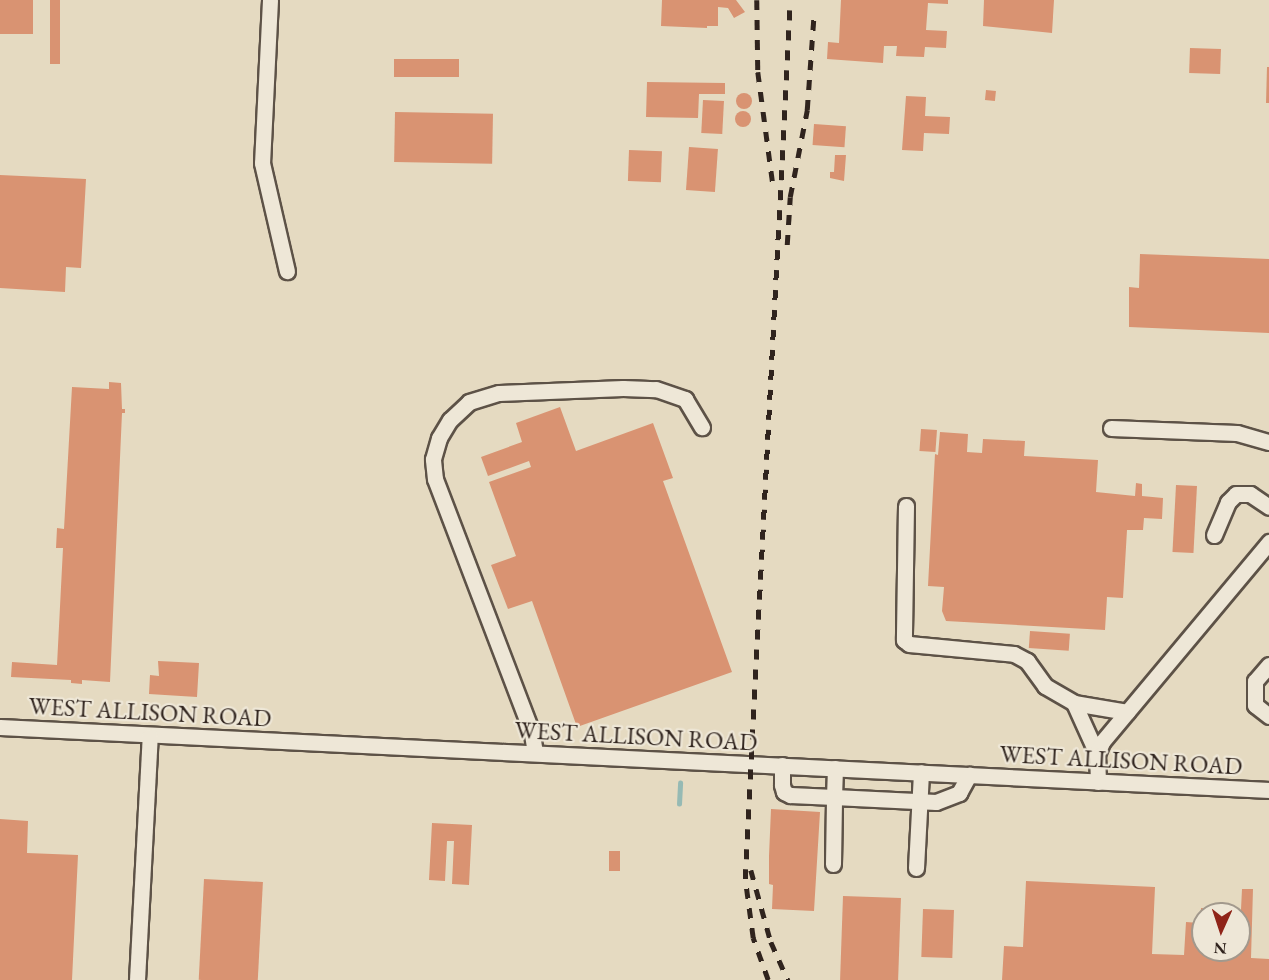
<!DOCTYPE html>
<style>
body{margin:0}
#map{position:relative;width:1269px;height:980px;overflow:hidden;background:#e5dac1;font-family:"EB Garamond",serif}
div>[style]{position:absolute}
.stream>*{height:4.5px;margin:-2.25px;padding:0 2.25px;transform-origin:2.25px;border-radius:2.25px;background:#96bab4}
.building>*{inset:0;background:#d99372;transform-origin:0 0}
.round{border-radius:50%}
.roads{filter:drop-shadow(2px 0 #5d5247) drop-shadow(-2px 0 #5d5247) drop-shadow(0 2px #5d5247) drop-shadow(0 -2px #5d5247)}
.minor>*{height:15px;margin:-7.5px;padding:0 7.5px;transform-origin:7.5px;border-radius:7.5px;background:#eee7d7}
.rail>*{height:4.5px;margin-top:-2.25px;transform-origin:0;background:repeating-linear-gradient(90deg,#30241e 0 10px,transparent 0 20px)}
span{translate:-50% -50%;white-space:nowrap;text-align:center;line-height:1.15;-webkit-text-stroke:4.5px #eee7d7;paint-order:stroke}
.street-label{font-size:24px;color:#30241e}
.north{position:absolute;left:1191px;top:902px;width:60px;height:60px;box-sizing:border-box;background:#eee7d7;border:2px solid #a2998d;border-radius:50%;rotate:183deg;font-size:16px;font-weight:700;line-height:24px;text-align:center;color:#30241e}
.north::after{content:'';display:block;margin:auto;width:21px;height:27px;background:#8f2418;clip-path:polygon(50% 0,100% 100%,50% 72%,0 100%)}
</style>
<div id="map">
<div class="stream">
<i style="left:679px;top:804px;width:21px;rotate:-87deg"></i>
</div>
<div class="building">
<i style="left:0;top:0;width:33px;height:34px"></i>
<i style="left:50px;top:0;width:10px;height:64px"></i>
<i style="clip-path:polygon(662px 0,736px 0,745px 12px,734px 18px,728px 8px,718px 7px,718px 26px,707px 26px,707px 28px,661px 26px)"></i>
<i style="clip-path:polygon(841px 0,948px 0,948px 4px,928px 3px,926px 30px,947px 31px,946px 48px,925px 47px,924px 57px,896px 56px,897px 46px,884px 46px,883px 63px,827px 59px,828px 42px,839px 43px)"></i>
<i style="clip-path:polygon(984px 0,1054px 0,1052px 33px,983px 26px)"></i>
<i style="left:1190px;top:48px;width:31px;height:25px;rotate:2deg"></i>
<i style="left:459px;top:59px;width:18px;height:65px;rotate:90deg"></i>
<i style="clip-path:polygon(1267px 67px,1269px 67px,1269px 103px,1266px 103px)"></i>
<i style="clip-path:polygon(647px 82px,725px 83px,725px 94px,699px 94px,698px 118px,646px 117px)"></i>
<i style="left:986px;top:90px;width:10px;height:10px;rotate:6deg"></i>
<i class="round" style="left:736px;top:93px;width:16px;height:16px"></i>
<i style="clip-path:polygon(906px 96px,926px 97px,925px 116px,950px 117px,949px 134px,924px 133px,923px 151px,902px 150px)"></i>
<i style="left:703px;top:100px;width:21px;height:33px;rotate:3deg"></i>
<i class="round" style="left:735px;top:111px;width:16px;height:16px"></i>
<i style="left:395px;top:112px;width:98px;height:50px;rotate:1deg"></i>
<i style="left:814px;top:124px;width:32px;height:21px;rotate:4deg"></i>
<i style="left:689px;top:147px;width:29px;height:43px;rotate:4deg"></i>
<i style="left:629px;top:150px;width:33px;height:31px;rotate:2deg"></i>
<i style="clip-path:polygon(835px 155px,846px 155px,844px 181px,830px 178px,830px 172px,834px 172px)"></i>
<i style="clip-path:polygon(0 175px,86px 179px,81px 268px,66px 267px,65px 292px,0 288px)"></i>
<i style="clip-path:polygon(1140px 254px,1269px 259px,1269px 333px,1129px 327px,1129px 287px,1139px 288px)"></i>
<i style="clip-path:polygon(109px 382px,121px 383px,122px 409px,125px 409px,125px 413px,122px 413px,110px 682px,82px 680px,82px 684px,71px 683px,71px 680px,11px 677px,12px 662px,57px 665px,63px 548px,56px 548px,57px 528px,64px 529px,72px 387px,109px 389px)"></i>
<i style="clip-path:polygon(560px 407px,576px 451px,653px 423px,673px 478px,663px 481px,732px 672px,577px 727px,532px 601px,508px 609px,491px 565px,516px 556px,489px 482px,531px 467px,529px 461px,488px 476px,481px 457px,522px 442px,516px 423px)"></i>
<i style="left:921px;top:429px;width:16px;height:22px;rotate:4deg"></i>
<i style="clip-path:polygon(940px 432px,968px 434px,967px 452px,982px 453px,983px 439px,1025px 441px,1024px 456px,1098px 460px,1096px 492px,1135px 496px,1136px 483px,1142px 484px,1142px 496px,1163px 498px,1162px 519px,1144px 518px,1143px 530px,1127px 530px,1123px 598px,1107px 597px,1105px 630px,946px 621px,942px 611px,944px 587px,928px 586px,935px 454px,938px 455px)"></i>
<i style="left:1176px;top:485px;width:21px;height:67px;rotate:3deg"></i>
<i style="left:1030px;top:631px;width:40px;height:17px;rotate:4deg"></i>
<i style="clip-path:polygon(158px 661px,199px 663px,197px 697px,149px 694px,150px 675px,159px 676px)"></i>
<i style="clip-path:polygon(771px 809px,820px 812px,814px 911px,772px 909px,773px 885px,769px 884px,769px 856px)"></i>
<i style="clip-path:polygon(0 819px,28px 821px,27px 853px,78px 855px,72px 980px,0 980px)"></i>
<i style="clip-path:polygon(432px 823px,472px 825px,469px 885px,452px 884px,454px 841px,447px 841px,445px 881px,429px 880px)"></i>
<i style="left:609px;top:851px;width:11px;height:20px"></i>
<i style="left:204px;top:879px;width:59px;height:101px;rotate:3deg"></i>
<i style="clip-path:polygon(1026px 881px,1155px 887px,1152px 954px,1184px 955px,1186px 922px,1200px 923px,1201px 908px,1221px 909px,1221px 914px,1203px 914px,1203px 950px,1239px 950px,1242px 889px,1253px 889px,1251px 958px,1269px 959px,1269px 980px,1002px 980px,1004px 946px,1023px 947px)"></i>
<i style="left:843px;top:896px;width:58px;height:84px;rotate:2deg"></i>
<i style="left:923px;top:909px;width:31px;height:48px;rotate:2deg"></i>
</div>
<div class="roads">
<div class="minor">
<i style="left:270px;top:0;width:163px;rotate:92.8deg"></i>
<i style="left:262px;top:163px;width:111px;rotate:77deg"></i>
<i style="left:1111px;top:428px;width:126px;rotate:2.3deg"></i>
<i style="left:1237px;top:433px;width:33px;rotate:16deg"></i>
<i style="left:906px;top:506px;width:134px;rotate:90.9deg"></i>
<i style="left:904px;top:640px;width:6px;rotate:39deg"></i>
<i style="left:909px;top:644px;width:105px;rotate:5.4deg"></i>
<i style="left:1014px;top:654px;width:15px;rotate:28deg"></i>
<i style="left:1027px;top:661px;width:31px;rotate:54deg"></i>
<i style="left:1045px;top:686px;width:34px;rotate:30deg"></i>
<i style="left:1214px;top:535px;width:36px;rotate:-67deg"></i>
<i style="left:1228px;top:502px;width:11px;rotate:-45deg"></i>
<i style="left:1236px;top:494px;width:14px"></i>
<i style="left:1250px;top:494px;width:23px;rotate:34deg"></i>
<i style="left:1269px;top:665px;width:21px;rotate:131deg"></i>
<i style="left:1255px;top:681px;width:24px;rotate:90deg"></i>
<i style="left:1255px;top:705px;width:18px;rotate:38deg"></i>
<i style="left:0;top:727px;width:1271px;rotate:2.84deg"></i>
<i style="left:535px;top:753px;width:20px;rotate:-99deg"></i>
<i style="left:532px;top:733px;width:272px;rotate:-110.9deg"></i>
<i style="left:435px;top:479px;width:20px;rotate:-96deg"></i>
<i style="left:433px;top:459px;width:22px;rotate:-74deg"></i>
<i style="left:439px;top:438px;width:21px;rotate:-59deg"></i>
<i style="left:450px;top:420px;width:26px;rotate:-43deg"></i>
<i style="left:469px;top:402px;width:31px;rotate:-17deg"></i>
<i style="left:499px;top:393px;width:124px;rotate:-2.3deg"></i>
<i style="left:623px;top:388px;width:33px;rotate:2deg"></i>
<i style="left:656px;top:389px;width:31px;rotate:19deg"></i>
<i style="left:685px;top:399px;width:33px;rotate:59deg"></i>
<i style="left:1097px;top:754px;width:56px;rotate:-114.3deg"></i>
<i style="left:1074px;top:703px;width:54px;rotate:9.6deg"></i>
<i style="left:782px;top:765px;width:20px;rotate:90deg"></i>
<i style="left:782px;top:785px;width:7px;rotate:74deg"></i>
<i style="left:784px;top:792px;width:7px;rotate:27deg"></i>
<i style="left:790px;top:795px;width:44px;rotate:2.6deg"></i>
<i style="left:834px;top:797px;width:29px;rotate:-88deg"></i>
<i style="left:1098px;top:782px;width:28px;rotate:-92deg"></i>
<i style="left:1097px;top:754px;width:13px;rotate:-67deg"></i>
<i style="left:1102px;top:742px;width:261px;rotate:-50.1deg"></i>
<i style="left:833px;top:864px;width:67px;rotate:-89.1deg"></i>
<i style="left:834px;top:797px;width:102px;rotate:2.8deg"></i>
<i style="left:936px;top:802px;width:25px;rotate:-21deg"></i>
<i style="left:959px;top:793px;width:21px;rotate:-61deg"></i>
<i style="left:916px;top:868px;width:96px;rotate:-87deg"></i>
<i style="left:137px;top:980px;width:244px;rotate:-87deg"></i>
</div>
</div>
<div class="rail">
<i style="left:757px;top:0;width:72px;rotate:89.2deg"></i>
<i style="left:758px;top:72px;width:113px;rotate:82.4deg"></i>
<i style="left:787px;top:245px;width:48px;rotate:-86.4deg"></i>
<i style="left:790px;top:197px;width:89px;rotate:-78.9deg"></i>
<i style="left:807px;top:110px;width:98px;rotate:-85.9deg"></i>
<i style="left:751px;top:870px;width:75px;rotate:74.5deg"></i>
<i style="left:771px;top:942px;width:42px;rotate:65.9deg"></i>
<i style="left:768px;top:980px;width:45px;rotate:-109.7deg"></i>
<i style="left:753px;top:938px;width:60px;rotate:-97.7deg"></i>
<i style="left:745px;top:879px;width:880px;rotate:-87.07deg"></i>
</div>
<div class="street-label">
<span style="left:150px;top:712px;rotate:3deg">WEST ALLISON ROAD</span>
<span style="left:636px;top:736px;rotate:3deg">WEST ALLISON ROAD</span>
<span style="left:1121px;top:760px;rotate:3deg">WEST ALLISON ROAD</span>
</div>
<div class="north">N</div>
</div>
